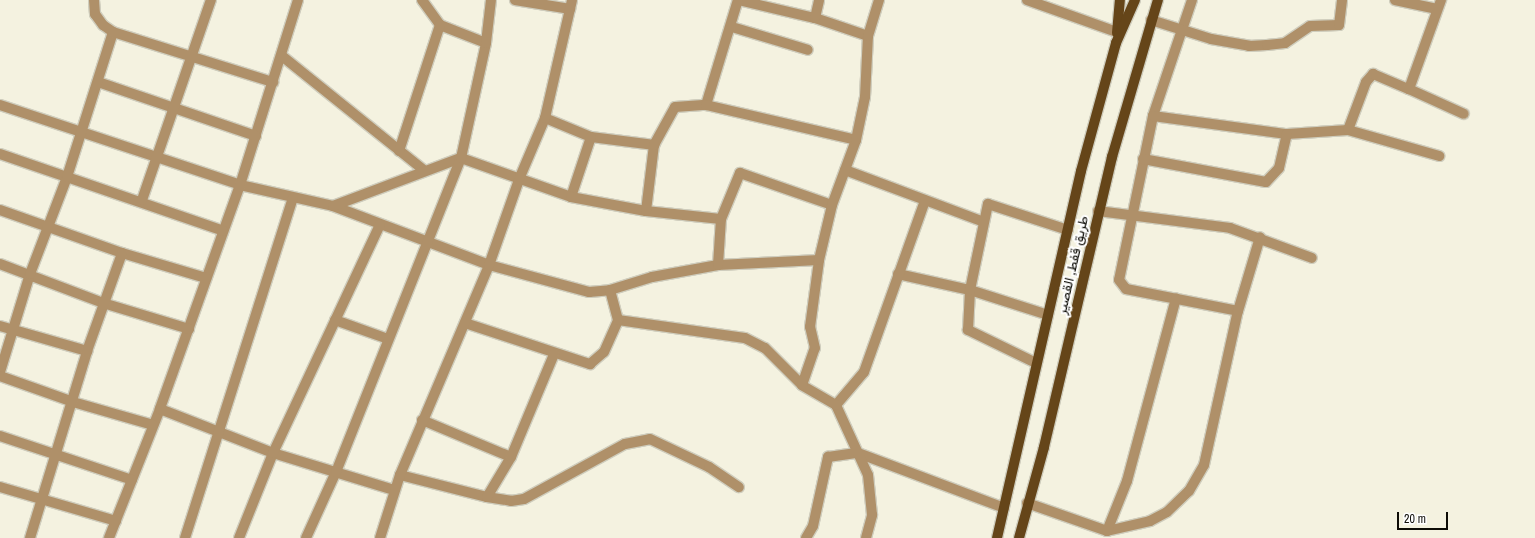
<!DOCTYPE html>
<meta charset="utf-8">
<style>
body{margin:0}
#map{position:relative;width:1535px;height:538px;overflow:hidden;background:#f4f2e0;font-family:"Archivo Narrow",Vazirmatn,sans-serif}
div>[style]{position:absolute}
.roads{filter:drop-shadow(1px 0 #cfcdbd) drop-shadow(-1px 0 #cfcdbd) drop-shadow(0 1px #cfcdbd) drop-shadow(0 -1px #cfcdbd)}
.minor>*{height:10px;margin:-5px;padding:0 5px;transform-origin:5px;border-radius:5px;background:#af9069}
.primary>*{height:10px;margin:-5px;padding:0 5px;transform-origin:5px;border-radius:5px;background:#654519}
span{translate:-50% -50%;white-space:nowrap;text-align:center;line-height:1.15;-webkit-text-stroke:4px #fff;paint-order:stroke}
.street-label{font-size:14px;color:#0d0c06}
.scale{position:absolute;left:1397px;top:512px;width:51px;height:18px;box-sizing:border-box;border:2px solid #0d0c06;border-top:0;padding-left:5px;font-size:12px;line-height:14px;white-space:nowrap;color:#0d0c06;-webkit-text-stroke:3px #fff;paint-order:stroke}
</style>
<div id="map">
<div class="roads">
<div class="minor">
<i style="left:94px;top:0;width:14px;rotate:86deg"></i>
<i style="left:95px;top:14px;width:14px;rotate:54deg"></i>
<i style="left:103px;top:25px;width:12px;rotate:35deg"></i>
<i style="left:298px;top:0;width:194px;rotate:107.4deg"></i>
<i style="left:240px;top:185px;width:95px;rotate:12.7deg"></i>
<i style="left:333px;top:206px;width:167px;rotate:20.7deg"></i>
<i style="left:489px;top:265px;width:104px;rotate:15.1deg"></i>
<i style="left:589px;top:292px;width:21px;rotate:-5deg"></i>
<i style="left:610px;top:290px;width:44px;rotate:-17.2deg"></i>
<i style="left:652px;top:277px;width:67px;rotate:-10.3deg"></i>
<i style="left:718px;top:265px;width:101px;rotate:-2.8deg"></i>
<i style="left:422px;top:0;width:31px;rotate:54deg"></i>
<i style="left:440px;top:25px;width:49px;rotate:21.4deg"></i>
<i style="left:515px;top:0;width:56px;rotate:9.3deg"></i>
<i style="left:738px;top:0;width:79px;rotate:13.2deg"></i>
<i style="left:815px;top:18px;width:56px;rotate:18.8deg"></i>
<i style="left:1027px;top:0;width:96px;rotate:19.6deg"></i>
<i style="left:1192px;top:0;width:122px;rotate:108.6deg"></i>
<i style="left:1153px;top:116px;width:167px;rotate:101.7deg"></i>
<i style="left:1119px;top:280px;width:11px;rotate:52deg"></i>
<i style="left:1126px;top:289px;width:114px;rotate:11.1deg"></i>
<i style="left:1395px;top:0;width:43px;rotate:12.1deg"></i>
<i style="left:815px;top:18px;width:18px;rotate:-77deg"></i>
<i style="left:1151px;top:20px;width:63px;rotate:17.6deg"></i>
<i style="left:1211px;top:39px;width:39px;rotate:10deg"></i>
<i style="left:1249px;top:46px;width:18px;rotate:-3deg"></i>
<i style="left:1267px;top:45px;width:18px;rotate:-6deg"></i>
<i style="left:1285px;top:43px;width:30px;rotate:-34deg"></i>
<i style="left:1310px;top:26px;width:29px;rotate:-2deg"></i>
<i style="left:1339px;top:25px;width:25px;rotate:-83deg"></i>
<i style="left:732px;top:27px;width:79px;rotate:16.8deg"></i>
<i style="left:282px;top:56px;width:182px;rotate:38.8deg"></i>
<i style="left:98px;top:82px;width:167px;rotate:18.9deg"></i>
<i style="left:1409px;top:89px;width:60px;rotate:24.4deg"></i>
<i style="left:0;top:105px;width:253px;rotate:18.4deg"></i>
<i style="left:240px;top:185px;width:238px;rotate:109.7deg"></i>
<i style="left:160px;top:409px;width:139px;rotate:111.6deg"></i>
<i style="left:706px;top:105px;width:110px;rotate:-73.1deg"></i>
<i style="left:1153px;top:116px;width:135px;rotate:7.7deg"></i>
<i style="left:1287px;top:134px;width:61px;rotate:-3.8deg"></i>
<i style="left:1348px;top:130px;width:95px;rotate:15.9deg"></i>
<i style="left:545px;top:118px;width:50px;rotate:22.4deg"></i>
<i style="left:591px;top:137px;width:64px;rotate:7.2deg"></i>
<i style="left:1348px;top:130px;width:51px;rotate:-69.4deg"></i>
<i style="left:1366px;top:82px;width:11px;rotate:-49deg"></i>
<i style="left:1373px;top:74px;width:39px;rotate:23deg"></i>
<i style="left:1409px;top:89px;width:95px;rotate:-70.2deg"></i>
<i style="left:399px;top:151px;width:133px;rotate:-72deg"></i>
<i style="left:0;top:154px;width:236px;rotate:19deg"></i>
<i style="left:1143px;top:159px;width:125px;rotate:10.6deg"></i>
<i style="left:1266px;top:182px;width:19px;rotate:-47deg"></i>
<i style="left:1279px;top:168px;width:35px;rotate:-77deg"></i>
<i style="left:845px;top:170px;width:148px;rotate:20.5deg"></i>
<i style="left:571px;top:197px;width:63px;rotate:-71.6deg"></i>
<i style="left:142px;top:200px;width:212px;rotate:-71deg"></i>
<i style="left:333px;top:206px;width:137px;rotate:-20.6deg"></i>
<i style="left:461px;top:158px;width:117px;rotate:19.5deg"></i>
<i style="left:571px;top:197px;width:76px;rotate:10.6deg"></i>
<i style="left:646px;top:211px;width:75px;rotate:6.1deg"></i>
<i style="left:0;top:210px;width:129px;rotate:19.4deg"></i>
<i style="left:122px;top:253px;width:88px;rotate:16.6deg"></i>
<i style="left:646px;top:211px;width:66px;rotate:-83.1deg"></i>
<i style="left:654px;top:145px;width:43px;rotate:-61.1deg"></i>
<i style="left:675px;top:107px;width:31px;rotate:-4deg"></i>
<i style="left:706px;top:105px;width:154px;rotate:13.1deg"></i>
<i style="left:1098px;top:211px;width:133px;rotate:7.3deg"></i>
<i style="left:1230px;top:228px;width:87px;rotate:20.1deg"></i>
<i style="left:0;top:264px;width:110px;rotate:20.7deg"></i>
<i style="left:103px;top:303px;width:90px;rotate:16.8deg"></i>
<i style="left:718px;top:265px;width:46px;rotate:-86.3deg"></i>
<i style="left:721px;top:219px;width:50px;rotate:-67.6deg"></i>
<i style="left:740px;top:173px;width:97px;rotate:19.2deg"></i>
<i style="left:898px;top:274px;width:74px;rotate:12.5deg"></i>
<i style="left:970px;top:290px;width:82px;rotate:17.8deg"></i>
<i style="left:335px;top:320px;width:56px;rotate:19.7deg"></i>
<i style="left:618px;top:320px;width:128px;rotate:8.1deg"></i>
<i style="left:745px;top:338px;width:22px;rotate:27deg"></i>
<i style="left:765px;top:348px;width:52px;rotate:45deg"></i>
<i style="left:465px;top:323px;width:132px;rotate:18.2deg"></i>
<i style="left:590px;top:364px;width:18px;rotate:-41deg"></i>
<i style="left:604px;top:352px;width:35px;rotate:-66deg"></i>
<i style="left:618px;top:320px;width:31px;rotate:-105deg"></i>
<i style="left:0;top:326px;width:91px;rotate:16deg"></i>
<i style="left:1036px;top:363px;width:76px;rotate:-154.1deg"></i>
<i style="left:968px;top:330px;width:40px;rotate:-87.1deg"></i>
<i style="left:970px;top:290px;width:88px;rotate:-78.2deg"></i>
<i style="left:988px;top:204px;width:84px;rotate:18deg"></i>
<i style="left:0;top:372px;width:102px;rotate:-73deg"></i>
<i style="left:30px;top:274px;width:104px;rotate:-69.1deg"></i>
<i style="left:67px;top:177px;width:152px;rotate:-72.4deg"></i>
<i style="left:113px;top:32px;width:168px;rotate:17.4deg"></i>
<i style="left:0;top:376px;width:77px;rotate:19.6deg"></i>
<i style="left:73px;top:402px;width:83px;rotate:16deg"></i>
<i style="left:836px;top:405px;width:43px;rotate:-49.7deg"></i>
<i style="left:864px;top:372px;width:182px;rotate:-70.4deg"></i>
<i style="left:160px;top:409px;width:121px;rotate:21.3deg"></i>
<i style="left:273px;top:453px;width:127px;rotate:17deg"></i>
<i style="left:422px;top:420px;width:96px;rotate:22.6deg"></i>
<i style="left:0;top:436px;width:139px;rotate:18.4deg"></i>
<i style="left:400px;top:475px;width:90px;rotate:14.2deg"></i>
<i style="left:487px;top:497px;width:24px;rotate:9deg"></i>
<i style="left:511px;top:501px;width:13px;rotate:-9deg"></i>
<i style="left:524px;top:499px;width:115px;rotate:-28.6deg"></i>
<i style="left:625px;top:444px;width:25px;rotate:-11deg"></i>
<i style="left:650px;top:439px;width:65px;rotate:25.4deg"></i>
<i style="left:709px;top:467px;width:36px;rotate:34deg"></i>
<i style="left:0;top:487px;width:121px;rotate:16.3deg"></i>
<i style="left:487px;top:497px;width:47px;rotate:-59deg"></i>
<i style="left:511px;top:457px;width:112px;rotate:-67.3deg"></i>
<i style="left:1027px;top:503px;width:85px;rotate:19.3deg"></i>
<i style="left:1107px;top:531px;width:44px;rotate:-13.1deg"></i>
<i style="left:1150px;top:521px;width:19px;rotate:-28deg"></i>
<i style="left:1167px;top:512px;width:30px;rotate:-44deg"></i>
<i style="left:1189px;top:491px;width:30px;rotate:-60deg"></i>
<i style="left:1204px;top:465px;width:158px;rotate:-77.6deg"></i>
<i style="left:1238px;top:311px;width:77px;rotate:-73.4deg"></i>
<i style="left:1107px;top:531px;width:54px;rotate:-68.2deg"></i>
<i style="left:1127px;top:481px;width:189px;rotate:-75deg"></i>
<i style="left:30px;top:538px;width:195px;rotate:-73deg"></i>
<i style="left:87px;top:351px;width:104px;rotate:-70.3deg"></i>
<i style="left:185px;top:538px;width:357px;rotate:-72.4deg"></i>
<i style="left:239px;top:538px;width:92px;rotate:-68.2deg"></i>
<i style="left:273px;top:453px;width:252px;rotate:-64.9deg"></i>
<i style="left:306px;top:538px;width:72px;rotate:-65.6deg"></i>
<i style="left:336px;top:472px;width:338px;rotate:-68.3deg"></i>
<i style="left:461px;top:158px;width:118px;rotate:-77.7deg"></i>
<i style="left:486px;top:43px;width:43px;rotate:-83.4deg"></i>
<i style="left:380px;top:538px;width:66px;rotate:-72.4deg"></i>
<i style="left:400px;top:475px;width:228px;rotate:-67deg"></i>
<i style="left:489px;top:265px;width:93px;rotate:-70.6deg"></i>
<i style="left:520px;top:177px;width:64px;rotate:-67deg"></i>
<i style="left:545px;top:118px;width:121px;rotate:-77.1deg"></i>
<i style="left:806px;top:538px;width:14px;rotate:-60deg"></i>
<i style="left:813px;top:526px;width:71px;rotate:-77.7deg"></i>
<i style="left:828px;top:457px;width:30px;rotate:-8deg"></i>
<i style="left:858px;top:453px;width:156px;rotate:20.6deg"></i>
<i style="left:866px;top:538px;width:24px;rotate:-75deg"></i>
<i style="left:872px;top:515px;width:40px;rotate:-95.7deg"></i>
<i style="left:868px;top:475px;width:77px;rotate:-114.6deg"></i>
<i style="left:836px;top:405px;width:39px;rotate:-150deg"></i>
<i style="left:802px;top:385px;width:39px;rotate:-71deg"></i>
<i style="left:815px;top:348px;width:22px;rotate:-103deg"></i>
<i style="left:810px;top:327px;width:68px;rotate:-82.3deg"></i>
<i style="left:819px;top:260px;width:57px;rotate:-76.7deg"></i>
<i style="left:832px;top:205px;width:69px;rotate:-69.7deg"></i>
<i style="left:856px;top:140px;width:44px;rotate:-78.2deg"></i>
<i style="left:865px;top:97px;width:61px;rotate:-87.2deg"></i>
<i style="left:868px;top:36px;width:38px;rotate:-73deg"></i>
</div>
<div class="primary">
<i style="left:1117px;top:33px;width:33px;rotate:-85deg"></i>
<i style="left:997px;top:538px;width:376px;rotate:-77.1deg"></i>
<i style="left:1081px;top:171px;width:133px;rotate:-74.7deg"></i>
<i style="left:1116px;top:43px;width:47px;rotate:-66.2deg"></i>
<i style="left:1019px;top:538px;width:94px;rotate:-74.6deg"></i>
<i style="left:1044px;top:447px;width:298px;rotate:-76.8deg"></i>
<i style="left:1112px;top:157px;width:164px;rotate:-73.7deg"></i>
</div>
</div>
<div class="street-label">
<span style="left:1072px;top:265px;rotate:-77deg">طريق قفط, القصير</span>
</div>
<div class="scale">20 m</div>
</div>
